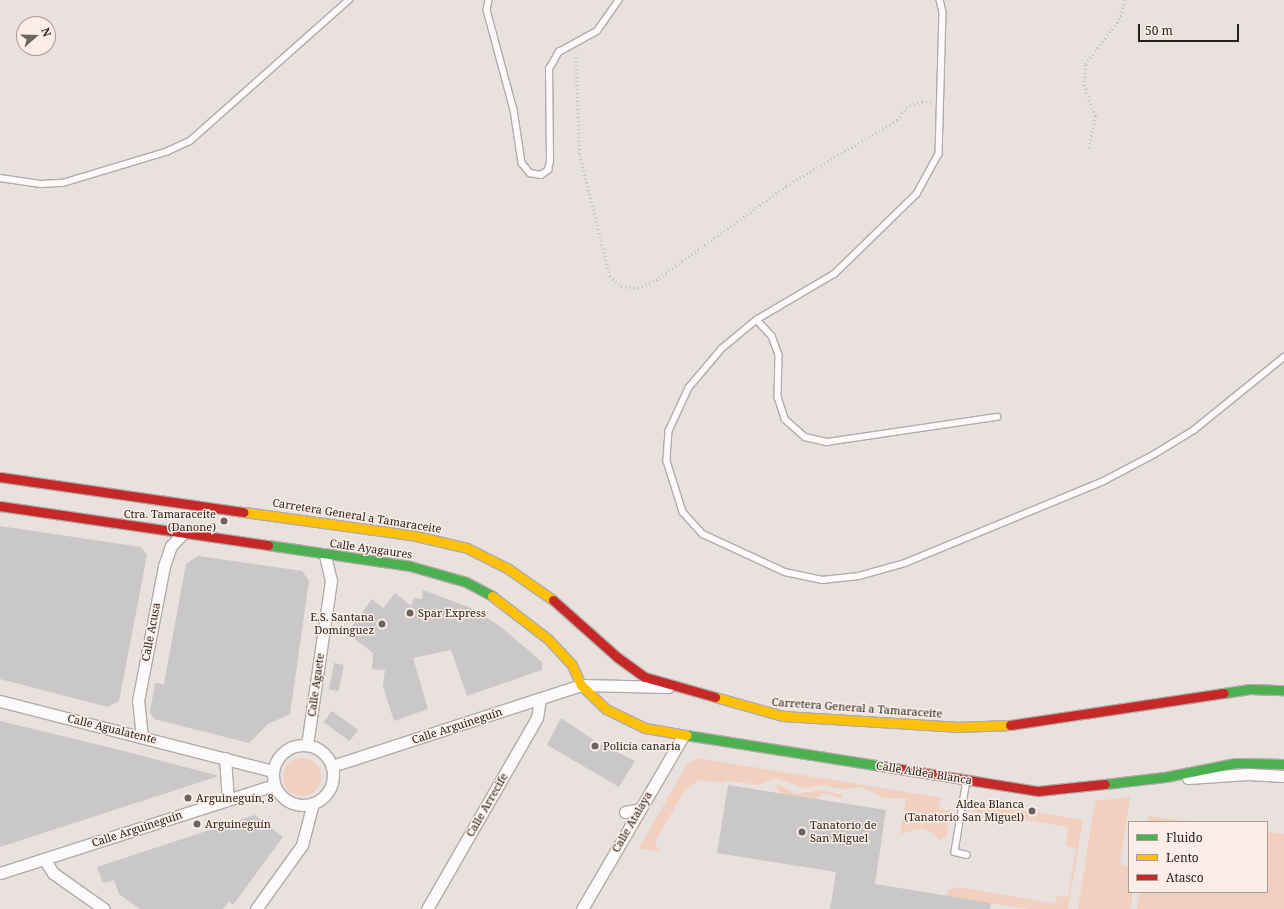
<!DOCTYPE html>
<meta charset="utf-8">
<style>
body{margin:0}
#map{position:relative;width:1284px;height:909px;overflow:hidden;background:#e9e1de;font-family:"Noto Serif",serif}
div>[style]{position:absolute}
.green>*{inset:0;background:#f1d0c0}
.round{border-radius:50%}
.building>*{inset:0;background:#c9c7c7;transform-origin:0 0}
.path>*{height:2.5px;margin-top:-1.25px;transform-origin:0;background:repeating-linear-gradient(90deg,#c4c1bf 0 1px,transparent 0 4px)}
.roads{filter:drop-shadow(1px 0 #b1aba9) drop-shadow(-1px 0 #b1aba9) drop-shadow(0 1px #b1aba9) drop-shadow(0 -1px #b1aba9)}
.lane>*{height:5.5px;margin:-2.75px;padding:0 2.75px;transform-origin:2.75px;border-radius:2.75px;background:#fcfafa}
.street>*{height:11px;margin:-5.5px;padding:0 5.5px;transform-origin:5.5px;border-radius:5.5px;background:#fcfafa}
.street>.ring{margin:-5.5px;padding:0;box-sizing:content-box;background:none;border:11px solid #fcfafa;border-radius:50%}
.fast>*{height:9px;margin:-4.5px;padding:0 4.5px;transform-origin:4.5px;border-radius:4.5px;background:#4caf50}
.slow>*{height:9px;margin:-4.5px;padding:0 4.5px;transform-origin:4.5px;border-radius:4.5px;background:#ffc107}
.jam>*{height:9px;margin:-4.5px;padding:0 4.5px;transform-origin:4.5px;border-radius:4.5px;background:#c62828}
.dots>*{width:11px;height:11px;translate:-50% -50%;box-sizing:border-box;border:2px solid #fcede6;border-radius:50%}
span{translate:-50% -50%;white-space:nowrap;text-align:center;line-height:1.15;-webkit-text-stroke:3px #fcede6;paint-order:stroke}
.poi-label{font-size:11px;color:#27221f}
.right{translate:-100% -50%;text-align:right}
.left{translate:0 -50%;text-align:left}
.street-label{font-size:11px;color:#27221f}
.legend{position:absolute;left:1128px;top:821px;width:140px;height:72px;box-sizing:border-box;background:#fcede6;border:1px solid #a79c96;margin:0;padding:5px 7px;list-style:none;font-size:12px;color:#27221f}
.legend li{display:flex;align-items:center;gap:8px;height:20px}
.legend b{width:20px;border:1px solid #a79c96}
.north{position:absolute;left:16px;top:16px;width:40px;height:40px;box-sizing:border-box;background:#fcede6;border:1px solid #a79c96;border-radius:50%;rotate:70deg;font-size:11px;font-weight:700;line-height:16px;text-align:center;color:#27221f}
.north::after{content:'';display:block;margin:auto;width:14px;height:18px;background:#6b6562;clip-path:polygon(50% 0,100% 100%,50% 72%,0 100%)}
.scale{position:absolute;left:1138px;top:24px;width:101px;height:18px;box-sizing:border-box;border:2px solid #27221f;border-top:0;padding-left:5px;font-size:12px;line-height:14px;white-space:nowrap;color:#27221f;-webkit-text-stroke:3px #fcede6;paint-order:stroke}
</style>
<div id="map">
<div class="green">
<i style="clip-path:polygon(698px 758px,943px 798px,939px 802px,940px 809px,945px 811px,951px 808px,946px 837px,939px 840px,934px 833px,922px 828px,900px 834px,906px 798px,884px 798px,862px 787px,840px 789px,823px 785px,805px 788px,776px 778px,758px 785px,726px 780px,725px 783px,699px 780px,685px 790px,657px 838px,656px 846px,660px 852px,639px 848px,687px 764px)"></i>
<i class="round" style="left:283px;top:758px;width:38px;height:38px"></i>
<i style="clip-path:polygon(775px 783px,796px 794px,822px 790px,842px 795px,842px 799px,823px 793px,815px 799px,780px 793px)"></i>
<i style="clip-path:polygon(1130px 797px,1120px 864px,1129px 866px,1129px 892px,1133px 892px,1130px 909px,1078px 909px,1095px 801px)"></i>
<i style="clip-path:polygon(974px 803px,1083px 820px,1068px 909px,1028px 909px,945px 896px,949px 890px,959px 887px,1055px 904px,1057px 896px,1068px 897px,1076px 848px,1066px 846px,1068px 827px,973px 812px)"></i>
<i style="clip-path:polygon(1149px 816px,1194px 822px,1148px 822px)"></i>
<i style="clip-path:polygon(1267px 832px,1284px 834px,1284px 909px,1137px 909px,1139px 892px,1267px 892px)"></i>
</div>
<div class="building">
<i style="clip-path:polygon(0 526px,141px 547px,147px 555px,119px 701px,108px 707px,0 679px)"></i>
<i style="clip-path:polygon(198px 556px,302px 571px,309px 581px,290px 714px,268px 724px,249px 743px,154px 719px,150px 712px,155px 683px,164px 684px,186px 564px)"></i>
<i style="clip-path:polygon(423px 590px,471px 608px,500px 626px,542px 662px,542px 670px,467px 696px,451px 650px,413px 658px,428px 709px,394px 721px,383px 687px,385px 670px,372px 669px,373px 653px,347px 633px,372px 599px,383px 608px,395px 593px,411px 606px,414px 598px,422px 599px)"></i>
<i style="left:334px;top:663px;width:10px;height:27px;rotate:11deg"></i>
<i style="left:332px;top:711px;width:32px;height:14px;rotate:36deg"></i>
<i style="clip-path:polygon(561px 718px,598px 743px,635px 761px,619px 787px,547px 745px)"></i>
<i style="clip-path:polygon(0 721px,120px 750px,219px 776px,0 847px)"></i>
<i style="clip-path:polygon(728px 785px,886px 810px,875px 884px,991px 903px,990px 909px,830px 909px,836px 872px,717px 853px)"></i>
<i style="clip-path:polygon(255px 815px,283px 837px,233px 905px,229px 901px,223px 909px,140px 909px,119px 894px,114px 880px,103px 883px,97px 867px)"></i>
</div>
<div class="path">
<i style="left:576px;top:53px;width:102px;rotate:87.8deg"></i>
<i style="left:580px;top:155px;width:125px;rotate:76.1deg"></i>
<i style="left:610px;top:276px;width:15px;rotate:42deg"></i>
<i style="left:621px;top:286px;width:17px;rotate:7deg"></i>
<i style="left:638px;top:288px;width:23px;rotate:-25deg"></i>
<i style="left:659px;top:278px;width:157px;rotate:-35.9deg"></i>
<i style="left:786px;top:186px;width:129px;rotate:-30.7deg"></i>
<i style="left:897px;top:120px;width:16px;rotate:-55deg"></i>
<i style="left:906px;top:107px;width:17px;rotate:-21deg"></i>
<i style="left:922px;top:101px;width:11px;rotate:5deg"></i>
<i style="left:1089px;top:148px;width:33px;rotate:-79deg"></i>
<i style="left:1095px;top:116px;width:32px;rotate:-110deg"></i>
<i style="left:1084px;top:86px;width:22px;rotate:-87deg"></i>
<i style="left:1085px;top:64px;width:56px;rotate:-52.3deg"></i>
<i style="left:1119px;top:20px;width:21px;rotate:-73deg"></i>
</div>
<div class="roads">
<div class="lane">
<i style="left:489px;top:0;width:10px;rotate:101deg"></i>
<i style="left:487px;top:10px;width:104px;rotate:74.9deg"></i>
<i style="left:514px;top:110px;width:54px;rotate:81.4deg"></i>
<i style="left:522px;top:163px;width:13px;rotate:51deg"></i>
<i style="left:530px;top:173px;width:11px;rotate:10deg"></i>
<i style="left:541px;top:175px;width:9px;rotate:-36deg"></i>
<i style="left:548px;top:170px;width:9px;rotate:-77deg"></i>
<i style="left:550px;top:161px;width:92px;rotate:-90.6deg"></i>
<i style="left:549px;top:69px;width:20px;rotate:-60deg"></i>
<i style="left:559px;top:52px;width:43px;rotate:-28.9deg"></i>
<i style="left:597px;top:31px;width:38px;rotate:-55deg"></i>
<i style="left:940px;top:0;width:12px;rotate:76deg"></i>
<i style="left:943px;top:12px;width:142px;rotate:91.6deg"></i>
<i style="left:939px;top:154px;width:46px;rotate:118.8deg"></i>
<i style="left:917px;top:194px;width:115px;rotate:135.7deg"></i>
<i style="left:835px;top:274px;width:91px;rotate:149.5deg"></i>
<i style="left:757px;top:320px;width:45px;rotate:140.4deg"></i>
<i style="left:722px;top:349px;width:51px;rotate:130.2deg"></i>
<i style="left:689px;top:388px;width:47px;rotate:114.9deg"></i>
<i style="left:669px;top:431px;width:30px;rotate:94deg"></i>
<i style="left:667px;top:461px;width:53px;rotate:72.6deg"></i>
<i style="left:683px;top:512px;width:30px;rotate:48deg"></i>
<i style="left:703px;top:534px;width:90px;rotate:24.9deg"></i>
<i style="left:785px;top:572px;width:38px;rotate:12deg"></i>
<i style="left:822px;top:580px;width:37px;rotate:-6deg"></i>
<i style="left:859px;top:576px;width:48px;rotate:-15.8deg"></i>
<i style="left:905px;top:563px;width:213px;rotate:-22.4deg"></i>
<i style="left:1102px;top:482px;width:58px;rotate:-27.9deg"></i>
<i style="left:1153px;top:455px;width:48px;rotate:-31.4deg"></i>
<i style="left:1194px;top:430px;width:116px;rotate:-39deg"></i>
<i style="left:0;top:178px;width:41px;rotate:8.3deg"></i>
<i style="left:41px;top:184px;width:22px;rotate:-3deg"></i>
<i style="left:63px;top:183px;width:108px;rotate:-16.8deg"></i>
<i style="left:166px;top:152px;width:26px;rotate:-25deg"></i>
<i style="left:190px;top:141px;width:213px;rotate:-41.6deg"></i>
<i style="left:757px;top:320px;width:22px;rotate:47deg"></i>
<i style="left:772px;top:336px;width:20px;rotate:70deg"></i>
<i style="left:779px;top:355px;width:42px;rotate:91.4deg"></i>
<i style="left:778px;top:397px;width:23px;rotate:72deg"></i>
<i style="left:785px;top:419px;width:27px;rotate:42deg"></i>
<i style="left:805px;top:437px;width:23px;rotate:13deg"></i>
<i style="left:827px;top:442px;width:172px;rotate:-8.4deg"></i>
<i style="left:967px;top:780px;width:73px;rotate:99.5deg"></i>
<i style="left:955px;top:852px;width:12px;rotate:14deg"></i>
</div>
<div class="street">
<i style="left:0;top:701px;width:282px;rotate:14.4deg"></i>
<i style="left:142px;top:737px;width:36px;rotate:-96deg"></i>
<i style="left:138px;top:701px;width:137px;rotate:-79.1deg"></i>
<i style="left:164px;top:566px;width:21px;rotate:-71deg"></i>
<i style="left:171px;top:546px;width:19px;rotate:-47deg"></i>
<i class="ring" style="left:273px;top:745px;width:49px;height:49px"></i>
<i style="left:307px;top:745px;width:166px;rotate:-81.7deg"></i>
<i style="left:331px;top:581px;width:26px;rotate:-103deg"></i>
<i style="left:225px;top:758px;width:42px;rotate:85.9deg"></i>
<i style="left:332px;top:766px;width:262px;rotate:-18deg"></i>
<i style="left:581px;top:685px;width:87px;rotate:1.3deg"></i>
<i style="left:1188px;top:778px;width:60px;rotate:-3.8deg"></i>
<i style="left:1248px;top:774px;width:36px;rotate:3deg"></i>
<i style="left:625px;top:812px;width:15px;rotate:-11deg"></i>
<i style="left:44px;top:859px;width:17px;rotate:57deg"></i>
<i style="left:53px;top:873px;width:62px;rotate:35.2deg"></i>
<i style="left:0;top:873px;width:288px;rotate:-17.8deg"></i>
<i style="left:256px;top:909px;width:79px;rotate:-54.3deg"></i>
<i style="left:302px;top:845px;width:43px;rotate:-75.3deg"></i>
<i style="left:427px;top:909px;width:220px;rotate:-60.1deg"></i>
<i style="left:537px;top:718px;width:20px;rotate:-81deg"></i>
<i style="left:582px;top:909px;width:200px;rotate:-59.7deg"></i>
</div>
<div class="fast">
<i style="left:268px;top:545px;width:144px;rotate:8.4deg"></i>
<i style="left:410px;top:566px;width:58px;rotate:15.9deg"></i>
<i style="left:466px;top:582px;width:30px;rotate:28deg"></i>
<i style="left:1224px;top:693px;width:26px;rotate:-9deg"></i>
<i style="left:1250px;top:689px;width:34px;rotate:2deg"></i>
<i style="left:686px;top:735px;width:217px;rotate:9deg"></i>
<i style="left:1105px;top:784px;width:60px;rotate:-6.7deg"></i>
<i style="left:1165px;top:777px;width:72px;rotate:-11.2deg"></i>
<i style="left:1236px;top:763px;width:48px;rotate:1.2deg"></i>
</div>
<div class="slow">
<i style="left:244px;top:512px;width:174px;rotate:7.9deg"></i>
<i style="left:416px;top:536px;width:52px;rotate:13.2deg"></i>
<i style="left:467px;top:548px;width:45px;rotate:26.6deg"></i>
<i style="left:507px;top:568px;width:56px;rotate:34.8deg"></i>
<i style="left:492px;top:596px;width:71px;rotate:37.5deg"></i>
<i style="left:548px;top:639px;width:35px;rotate:47deg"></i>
<i style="left:572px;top:665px;width:22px;rotate:66deg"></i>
<i style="left:581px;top:685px;width:35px;rotate:44deg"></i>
<i style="left:606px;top:709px;width:43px;rotate:26deg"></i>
<i style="left:645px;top:728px;width:42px;rotate:9.7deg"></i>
<i style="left:715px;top:697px;width:71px;rotate:15.6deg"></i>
<i style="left:783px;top:716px;width:173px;rotate:3.6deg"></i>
<i style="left:956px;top:727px;width:54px;rotate:-2.1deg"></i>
</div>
<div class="jam">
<i style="left:0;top:477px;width:246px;rotate:8.2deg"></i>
<i style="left:0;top:506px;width:271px;rotate:8.3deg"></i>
<i style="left:553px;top:600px;width:86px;rotate:41.7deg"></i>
<i style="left:617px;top:657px;width:34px;rotate:36deg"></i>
<i style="left:645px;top:677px;width:73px;rotate:15.9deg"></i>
<i style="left:1010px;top:725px;width:216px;rotate:-8.5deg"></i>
<i style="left:900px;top:769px;width:140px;rotate:9.1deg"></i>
<i style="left:1038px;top:791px;width:67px;rotate:-6deg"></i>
</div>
</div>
<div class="dots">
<i style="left:224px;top:521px;background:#6b6562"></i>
<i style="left:410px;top:613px;background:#6b6562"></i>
<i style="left:382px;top:624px;background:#6b6562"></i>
<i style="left:595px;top:746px;background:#6b6562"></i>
<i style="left:188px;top:798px;background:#6b6562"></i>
<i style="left:1032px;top:811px;background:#6b6562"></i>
<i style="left:197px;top:824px;background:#6b6562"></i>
<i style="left:802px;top:832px;background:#6b6562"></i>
</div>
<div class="poi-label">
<span class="right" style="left:216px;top:521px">Ctra. Tamaraceite<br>(Danone)</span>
<span class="left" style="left:418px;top:613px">Spar Express</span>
<span class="right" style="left:374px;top:624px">E.S. Santana<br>Domínguez</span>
<span class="left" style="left:603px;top:746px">Policía canaria</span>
<span class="left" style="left:196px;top:798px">Arguineguín, 8</span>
<span class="right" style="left:1024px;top:811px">Aldea Blanca<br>(Tanatorio San Miguel)</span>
<span class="left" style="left:205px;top:824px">Arguineguín</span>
<span class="left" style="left:810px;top:832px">Tanatorio de<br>San Miguel</span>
</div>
<div class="street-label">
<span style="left:357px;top:516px;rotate:9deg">Carretera General a Tamaraceite</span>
<span style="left:371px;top:549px;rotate:8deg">Calle Ayagaures</span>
<span style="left:151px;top:632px;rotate:-79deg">Calle Acusa</span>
<span style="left:316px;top:685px;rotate:-82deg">Calle Agaete</span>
<span style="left:857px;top:708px;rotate:4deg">Carretera General a Tamaraceite</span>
<span style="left:457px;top:726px;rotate:-18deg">Calle Arguineguín</span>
<span style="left:112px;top:729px;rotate:14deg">Calle Agualatente</span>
<span style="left:924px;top:773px;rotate:9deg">Calle Aldea Blanca</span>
<span style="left:487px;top:805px;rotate:-60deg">Calle Arrecife</span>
<span style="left:632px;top:822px;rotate:-60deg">Calle Atalaya</span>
<span style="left:137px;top:829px;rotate:-18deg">Calle Arguineguín</span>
</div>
<ul class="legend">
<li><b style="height:5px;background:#4caf50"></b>Fluido</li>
<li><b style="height:5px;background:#ffc107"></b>Lento</li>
<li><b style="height:5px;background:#c62828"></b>Atasco</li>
</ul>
<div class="north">N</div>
<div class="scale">50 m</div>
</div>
